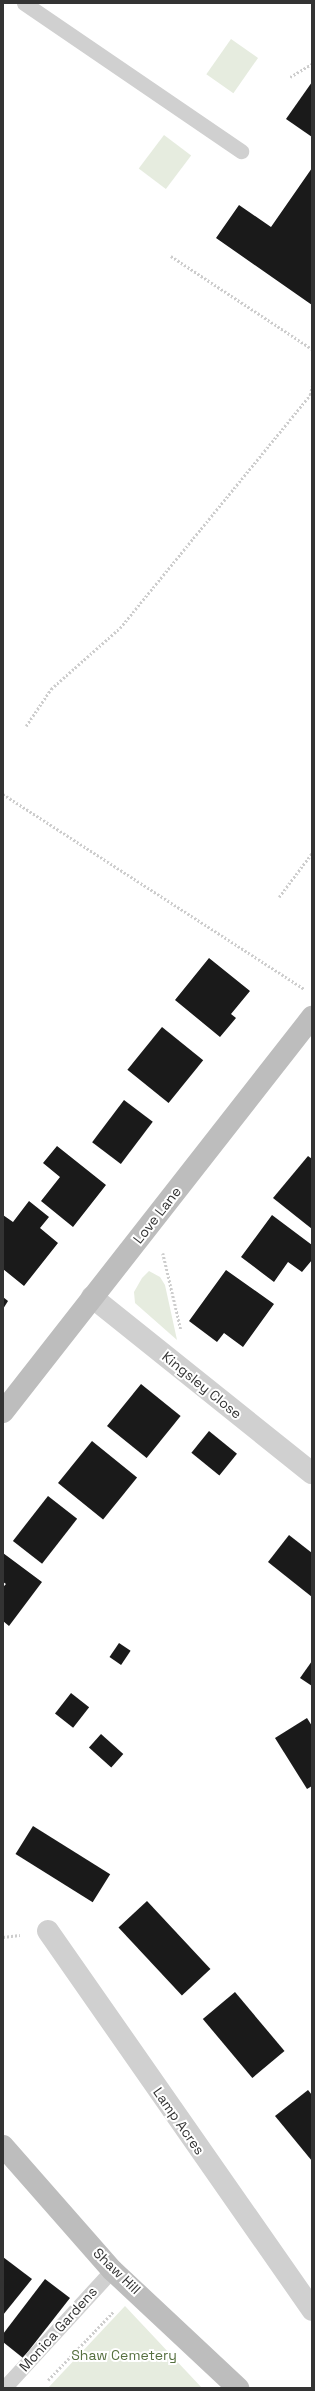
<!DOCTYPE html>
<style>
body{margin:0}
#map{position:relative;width:315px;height:2391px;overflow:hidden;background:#fff;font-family:"Space Grotesk",sans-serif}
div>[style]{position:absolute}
.green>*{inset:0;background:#e6ecdf;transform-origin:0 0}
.building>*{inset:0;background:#1a1a1a;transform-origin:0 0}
.path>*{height:2.5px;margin-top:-1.25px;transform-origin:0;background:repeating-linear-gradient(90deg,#cdcdcd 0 2px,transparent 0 4px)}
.lane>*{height:15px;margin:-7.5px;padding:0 7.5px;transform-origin:7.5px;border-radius:7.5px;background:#d0d0d0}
.street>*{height:22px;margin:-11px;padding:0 11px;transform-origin:11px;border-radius:11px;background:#d0d0d0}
.secondary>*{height:22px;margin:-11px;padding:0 11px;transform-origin:11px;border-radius:11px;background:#bdbdbd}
span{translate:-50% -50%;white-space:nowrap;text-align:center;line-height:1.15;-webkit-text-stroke:4px #fff;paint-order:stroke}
.street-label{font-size:14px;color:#333}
.park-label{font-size:14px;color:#56703f}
.frame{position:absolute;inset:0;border:4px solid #333;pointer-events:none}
</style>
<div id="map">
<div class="green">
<i style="left:231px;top:39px;width:33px;height:43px;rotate:35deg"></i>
<i style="left:164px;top:135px;width:34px;height:42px;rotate:37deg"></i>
<i style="clip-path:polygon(149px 1271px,160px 1277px,165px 1285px,177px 1340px,135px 1303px,134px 1292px,142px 1278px)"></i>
<i style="clip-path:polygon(125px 2306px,202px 2388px,48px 2388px)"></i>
</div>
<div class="building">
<i style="clip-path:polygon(312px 82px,312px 137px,286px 119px)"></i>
<i style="clip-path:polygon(312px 168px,312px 305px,216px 238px,239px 205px,271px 227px)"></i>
<i style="clip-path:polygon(209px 958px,250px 991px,231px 1014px,236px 1018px,220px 1037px,175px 1000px)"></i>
<i style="left:162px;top:1027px;width:53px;height:55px;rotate:39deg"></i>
<i style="left:124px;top:1100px;width:36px;height:53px;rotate:37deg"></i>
<i style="clip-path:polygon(57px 1146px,106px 1185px,73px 1227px,41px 1201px,60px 1177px,43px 1163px)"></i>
<i style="clip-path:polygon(308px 1156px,312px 1159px,312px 1229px,273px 1198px)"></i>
<i style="clip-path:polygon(29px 1201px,49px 1217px,40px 1228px,58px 1243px,24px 1286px,3px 1269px,3px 1215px,13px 1222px)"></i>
<i style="clip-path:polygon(272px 1215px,312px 1245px,312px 1260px,302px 1272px,288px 1262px,274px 1282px,241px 1257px)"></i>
<i style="clip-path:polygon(226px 1270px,274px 1304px,243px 1347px,224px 1333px,217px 1342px,189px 1321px)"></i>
<i style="clip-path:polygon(3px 1297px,8px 1301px,3px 1309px)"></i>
<i style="left:141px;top:1384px;width:51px;height:54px;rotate:39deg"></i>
<i style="left:209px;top:1431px;width:36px;height:28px;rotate:39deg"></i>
<i style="left:92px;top:1441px;width:58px;height:54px;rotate:39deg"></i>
<i style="left:48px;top:1496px;width:37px;height:57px;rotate:38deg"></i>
<i style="clip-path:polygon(289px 1535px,312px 1553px,312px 1597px,268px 1562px)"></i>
<i style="clip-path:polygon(3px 1553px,42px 1582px,9px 1626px,3px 1621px,3px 1587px,6px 1584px,3px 1582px)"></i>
<i style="left:119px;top:1643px;width:14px;height:17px;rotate:34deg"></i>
<i style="clip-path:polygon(312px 1661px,312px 1686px,300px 1678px)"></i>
<i style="left:71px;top:1693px;width:23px;height:26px;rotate:38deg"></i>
<i style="clip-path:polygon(307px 1718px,312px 1726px,312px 1786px,307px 1789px,275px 1738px)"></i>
<i style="left:101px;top:1734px;width:30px;height:18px;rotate:42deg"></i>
<i style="left:33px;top:1826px;width:91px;height:33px;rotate:32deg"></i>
<i style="left:147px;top:1901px;width:93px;height:39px;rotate:47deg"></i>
<i style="left:235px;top:1992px;width:77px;height:42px;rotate:50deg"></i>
<i style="clip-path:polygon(308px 2090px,312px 2095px,312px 2161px,275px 2116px)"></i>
<i style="clip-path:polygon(3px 2257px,32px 2279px,3px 2315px)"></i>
<i style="clip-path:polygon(45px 2279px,70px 2298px,23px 2358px,3px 2342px,3px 2334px)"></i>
</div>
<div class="path">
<i style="left:290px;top:77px;width:26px;rotate:-31deg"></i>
<i style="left:171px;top:256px;width:169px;rotate:33.4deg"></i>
<i style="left:26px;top:726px;width:45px;rotate:-56deg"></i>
<i style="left:51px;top:689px;width:92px;rotate:-41.5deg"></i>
<i style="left:120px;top:628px;width:301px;rotate:-50.8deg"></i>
<i style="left:310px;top:395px;width:9px;rotate:-77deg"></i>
<i style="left:3px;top:794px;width:359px;rotate:32.9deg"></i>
<i style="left:279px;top:897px;width:55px;rotate:-53.1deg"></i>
<i style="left:163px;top:1253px;width:79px;rotate:76.8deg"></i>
<i style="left:3px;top:1937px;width:17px;rotate:-7deg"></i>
<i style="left:48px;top:2380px;width:95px;rotate:-46.3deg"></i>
</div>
<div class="lane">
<i style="left:24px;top:3px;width:263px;rotate:34.3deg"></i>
<i style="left:4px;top:2388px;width:160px;rotate:-47.5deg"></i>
</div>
<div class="street">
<i style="left:92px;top:1297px;width:282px;rotate:38.7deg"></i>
<i style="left:48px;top:1931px;width:462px;rotate:55.1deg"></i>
</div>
<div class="secondary">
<i style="left:3px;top:1412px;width:502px;rotate:-51.96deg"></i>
<i style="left:3px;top:2146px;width:165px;rotate:48.7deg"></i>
<i style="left:112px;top:2270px;width:173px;rotate:43.1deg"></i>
</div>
<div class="street-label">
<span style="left:157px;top:1215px;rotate:-52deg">Love Lane</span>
<span style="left:202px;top:1385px;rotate:39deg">Kingsley Close</span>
<span style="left:179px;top:2121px;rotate:55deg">Lamp Acres</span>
<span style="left:117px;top:2271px;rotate:44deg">Shaw Hill</span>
<span style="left:58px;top:2329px;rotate:-48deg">Monica Gardens</span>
</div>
<div class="park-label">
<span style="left:124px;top:2355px">Shaw Cemetery</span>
</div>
<div class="frame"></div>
</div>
